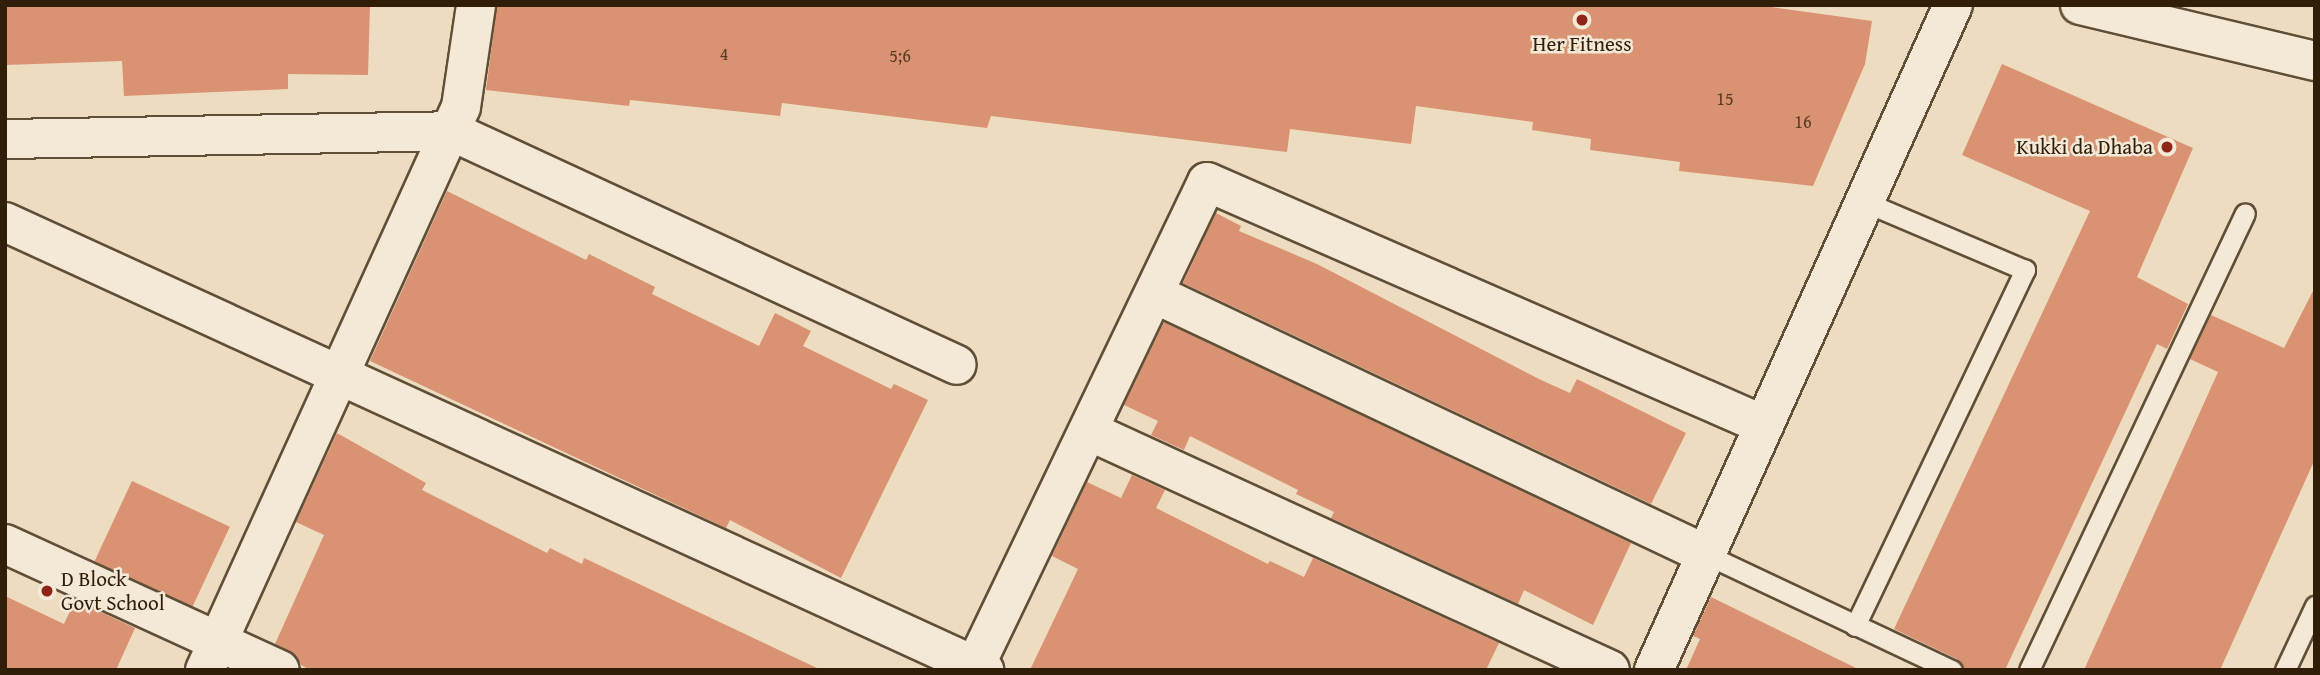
<!DOCTYPE html>
<style>
body{margin:0}
#map{position:relative;width:2320px;height:675px;overflow:hidden;background:#eedcc1;font-family:"Gentium Book Plus",serif}
div>[style]{position:absolute}
.building>*{inset:0;background:#d99272;transform-origin:0 0}
.roads{filter:drop-shadow(2px 0 #604e36) drop-shadow(-2px 0 #604e36) drop-shadow(0 2px #604e36) drop-shadow(0 -2px #604e36)}
.lane>*{height:19px;margin:-9.5px;padding:0 9.5px;transform-origin:9.5px;border-radius:9.5px;background:#f4e8d7}
.street>*{height:38px;margin:-19px;padding:0 19px;transform-origin:19px;border-radius:19px;background:#f4e8d7}
.dots>*{width:19px;height:19px;translate:-50% -50%;box-sizing:border-box;border:4px solid #f4e8d7;border-radius:50%}
span{translate:-50% -50%;white-space:nowrap;text-align:center;line-height:1.15;-webkit-text-stroke:5px #f4e8d7;paint-order:stroke}
.number-label{font-size:18px;color:#5a3b22}
.number-label span{-webkit-text-stroke-width:0}
.poi-label{font-size:21px;color:#301e08}
.right{translate:-100% -50%;text-align:right}
.left{translate:0 -50%;text-align:left}
.frame{position:absolute;inset:0;border:7px solid #301e08;pointer-events:none}
</style>
<div id="map">
<div class="building">
<i style="clip-path:polygon(5px 5px,370px 5px,368px 75px,288px 74px,288px 89px,124px 96px,122px 61px,5px 65px)"></i>
<i style="clip-path:polygon(497px 5px,1757px 5px,1872px 21px,1865px 64px,1813px 186px,1679px 171px,1680px 162px,1590px 150px,1591px 139px,1532px 130px,1533px 122px,1416px 106px,1411px 144px,1290px 129px,1287px 152px,991px 116px,987px 128px,782px 103px,780px 116px,630px 100px,629px 106px,486px 90px)"></i>
<i style="clip-path:polygon(2002px 64px,2193px 148px,2137px 277px,2188px 304px,2167px 349px,2157px 344px,2005px 670px,1964px 670px,1957px 659px,1894px 629px,2090px 211px,1962px 155px)"></i>
<i style="clip-path:polygon(447px 191px,586px 260px,589px 254px,655px 287px,652px 294px,759px 346px,775px 313px,811px 331px,803px 346px,891px 389px,894px 384px,928px 400px,841px 578px,730px 520px,726px 528px,370px 361px)"></i>
<i style="clip-path:polygon(1216px 213px,1241px 226px,1239px 231px,1317px 264px,1541px 380px,1570px 393px,1577px 379px,1686px 433px,1651px 504px,1183px 283px)"></i>
<i style="clip-path:polygon(2315px 287px,2315px 459px,2220px 670px,2084px 670px,2218px 372px,2190px 359px,2211px 315px,2284px 348px)"></i>
<i style="clip-path:polygon(1164px 322px,1631px 543px,1593px 625px,1524px 590px,1518px 604px,1331px 518px,1334px 512px,1296px 494px,1298px 490px,1190px 436px,1184px 450px,1151px 435px,1158px 421px,1124px 405px)"></i>
<i style="clip-path:polygon(337px 433px,426px 483px,422px 490px,547px 553px,550px 548px,582px 564px,584px 558px,821px 670px,310px 670px,301px 665px,297px 657px,275px 644px,324px 535px,296px 522px)"></i>
<i style="clip-path:polygon(1132px 475px,1165px 490px,1156px 508px,1268px 564px,1270px 561px,1304px 577px,1313px 558px,1499px 643px,1486px 670px,1030px 670px,1078px 569px,1052px 556px,1087px 482px,1121px 498px)"></i>
<i style="left:132px;top:481px;width:108px;height:89px;rotate:25deg"></i>
<i style="clip-path:polygon(5px 596px,64px 624px,75px 600px,135px 628px,116px 670px,5px 670px)"></i>
<i style="clip-path:polygon(1711px 597px,1860px 670px,1686px 670px,1700px 639px,1693px 636px)"></i>
</div>
<div class="roads">
<div class="lane">
<i style="left:1705px;top:554px;width:273px;rotate:25.2deg"></i>
<i style="left:1855px;top:626px;width:395px;rotate:-64.5deg"></i>
<i style="left:2025px;top:270px;width:174px;rotate:-157deg"></i>
<i style="left:2029px;top:670px;width:505px;rotate:-64.7deg"></i>
<i style="left:2285px;top:670px;width:71px;rotate:-64.9deg"></i>
</div>
<div class="street">
<i style="left:2080px;top:5px;width:242px;rotate:13.4deg"></i>
<i style="left:5px;top:139px;width:446px;rotate:-1deg"></i>
<i style="left:451px;top:131px;width:557px;rotate:24.82deg"></i>
<i style="left:5px;top:222px;width:1077px;rotate:24.59deg"></i>
<i style="left:1155px;top:294px;width:608px;rotate:25.3deg"></i>
<i style="left:1089px;top:431px;width:573px;rotate:24.64deg"></i>
<i style="left:5px;top:544px;width:302px;rotate:24.6deg"></i>
<i style="left:205px;top:670px;width:618px;rotate:-65.55deg"></i>
<i style="left:461px;top:107px;width:103px;rotate:-81.6deg"></i>
<i style="left:973px;top:670px;width:541px;rotate:-64.38deg"></i>
<i style="left:1207px;top:182px;width:608px;rotate:23.57deg"></i>
<i style="left:1654px;top:670px;width:729px;rotate:-65.79deg"></i>
</div>
</div>
<div class="dots">
<i style="left:1582px;top:20px;background:#8f2418"></i>
<i style="left:2167px;top:147px;background:#8f2418"></i>
<i style="left:47px;top:591px;background:#8f2418"></i>
</div>
<div class="number-label">
<span style="left:724px;top:54px">4</span>
<span style="left:900px;top:56px">5;6</span>
<span style="left:1725px;top:99px">15</span>
<span style="left:1803px;top:122px">16</span>
</div>
<div class="poi-label">
<span style="left:1582px;top:44px">Her Fitness</span>
<span class="right" style="left:2153px;top:147px">Kukki da Dhaba</span>
<span class="left" style="left:61px;top:591px">D Block<br>Govt School</span>
</div>
<div class="frame"></div>
</div>
